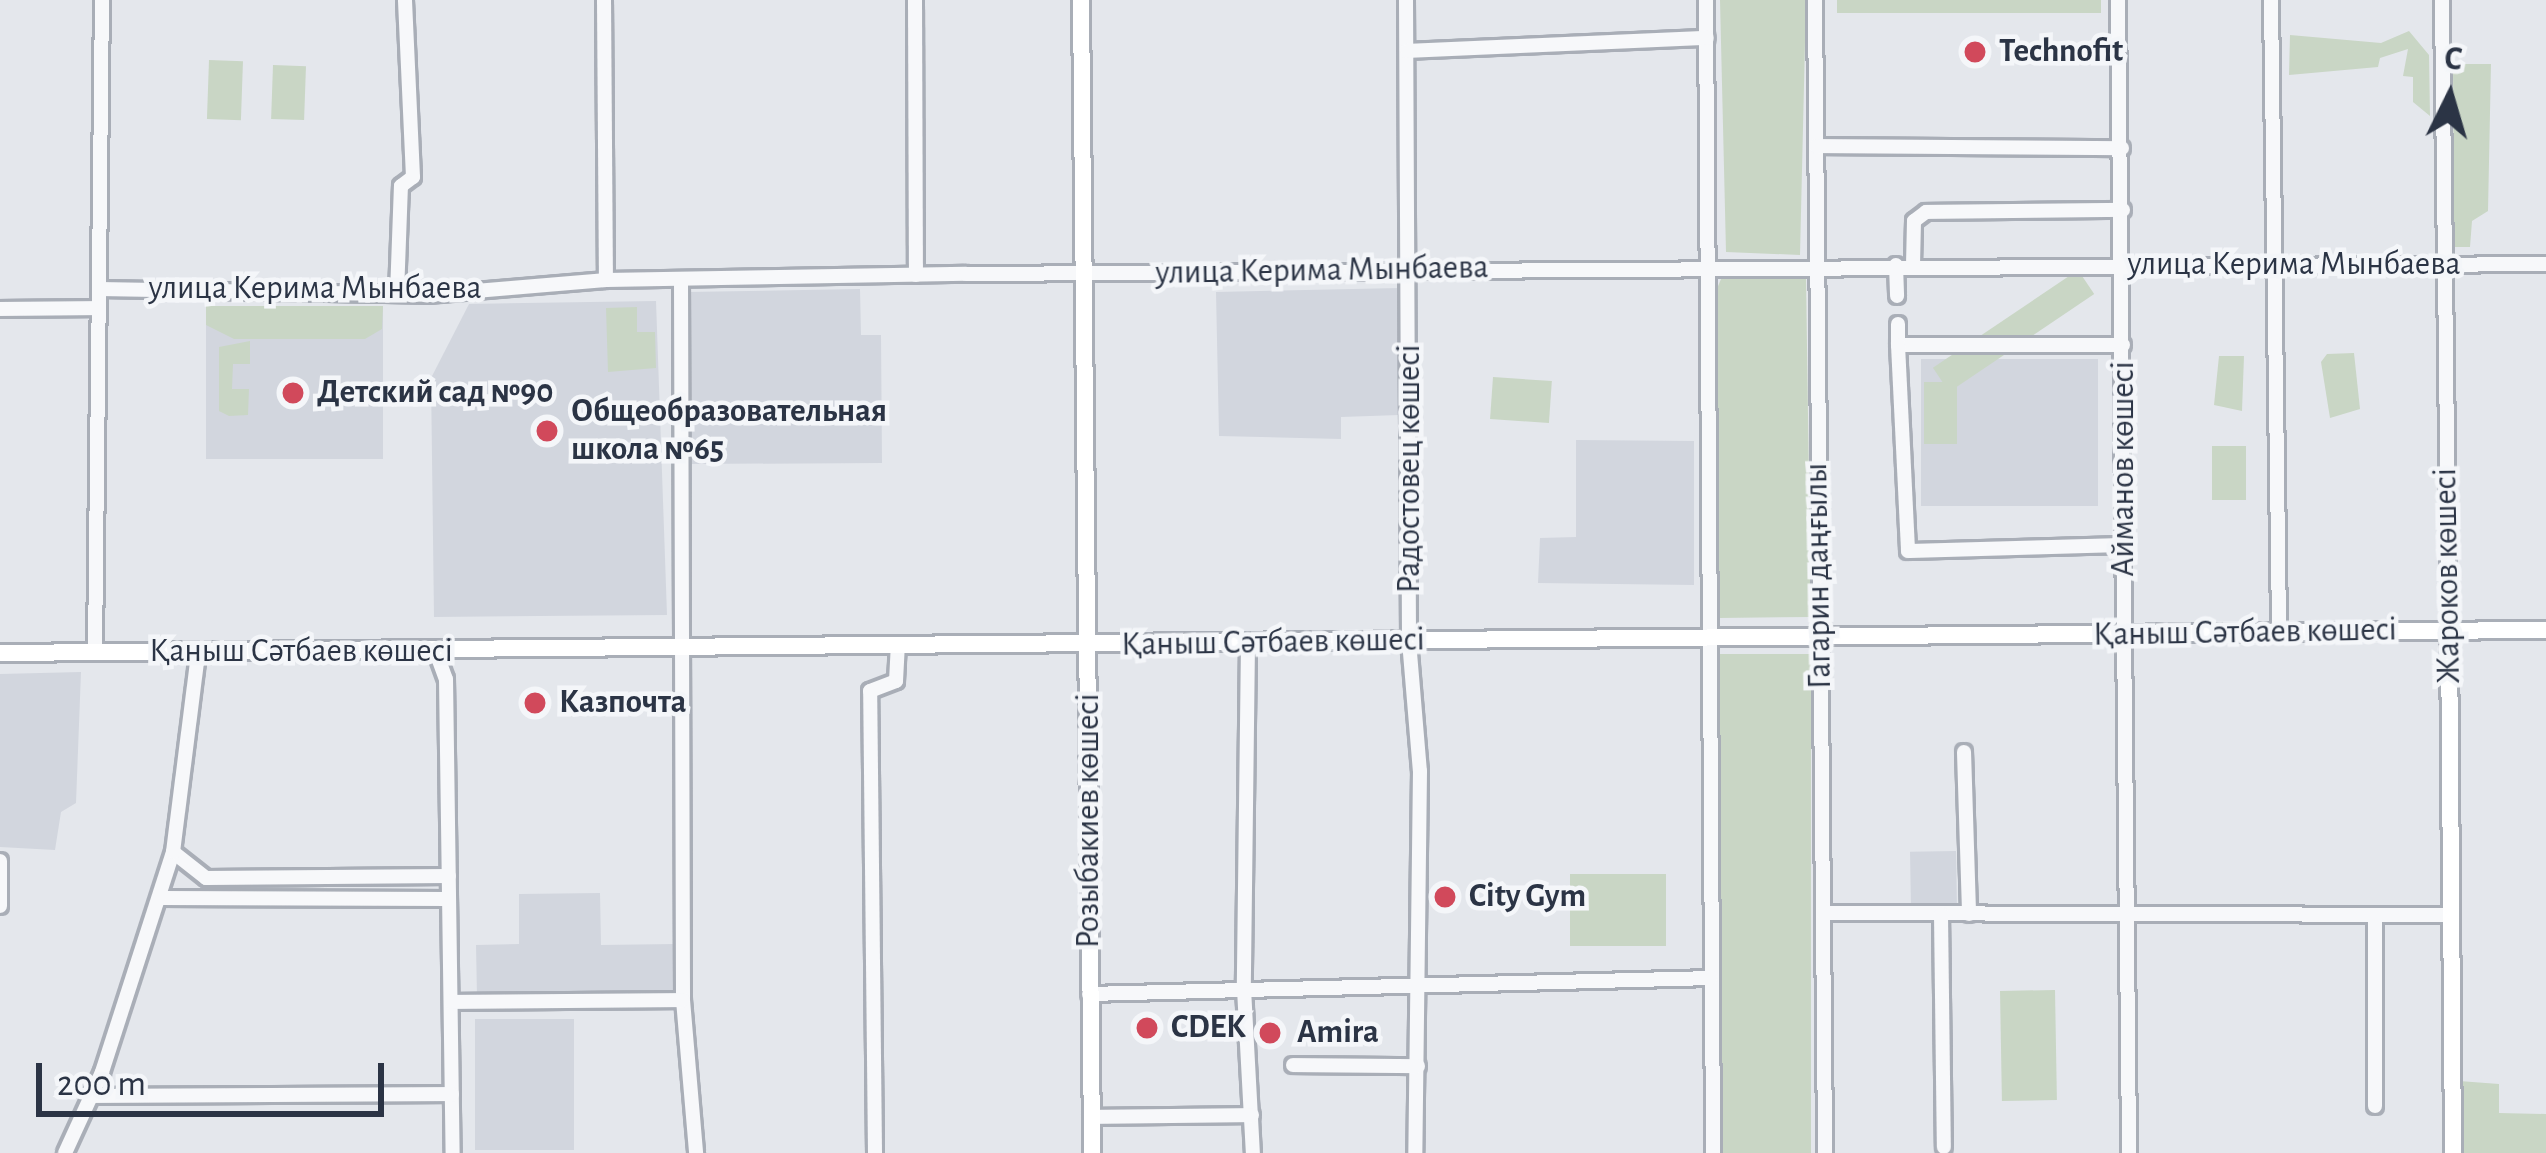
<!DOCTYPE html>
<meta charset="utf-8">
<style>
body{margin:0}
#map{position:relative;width:2546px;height:1153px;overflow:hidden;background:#e4e7ec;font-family:"Alegreya Sans",sans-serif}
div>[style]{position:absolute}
.built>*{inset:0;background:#d2d6de;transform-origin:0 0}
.green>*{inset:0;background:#c9d6c5;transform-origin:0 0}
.roads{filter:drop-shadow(3px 0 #a9aeb7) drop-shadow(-3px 0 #a9aeb7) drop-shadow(0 3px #a9aeb7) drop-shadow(0 -3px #a9aeb7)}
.minor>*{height:14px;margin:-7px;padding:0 7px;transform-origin:7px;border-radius:7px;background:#f7f8fa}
.major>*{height:16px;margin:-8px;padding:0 8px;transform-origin:8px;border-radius:8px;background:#fff}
.dots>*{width:33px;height:33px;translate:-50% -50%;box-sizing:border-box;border:6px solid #f4f6f9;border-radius:50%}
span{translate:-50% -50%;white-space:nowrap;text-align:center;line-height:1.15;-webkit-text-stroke:9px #f4f6f9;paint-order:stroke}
.poi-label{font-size:33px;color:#2b3445;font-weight:700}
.left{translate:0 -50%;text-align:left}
.street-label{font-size:33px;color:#2b3445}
.north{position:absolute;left:2390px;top:36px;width:120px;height:120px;-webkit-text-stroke:9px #f4f6f9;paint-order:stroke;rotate:5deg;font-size:33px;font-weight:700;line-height:48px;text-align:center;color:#2b3445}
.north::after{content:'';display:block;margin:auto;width:42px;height:54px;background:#2b3445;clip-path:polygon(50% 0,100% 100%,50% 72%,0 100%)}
.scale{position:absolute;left:36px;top:1063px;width:348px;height:54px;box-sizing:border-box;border:6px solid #2b3445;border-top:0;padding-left:15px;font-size:36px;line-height:42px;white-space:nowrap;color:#2b3445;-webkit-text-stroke:9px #f4f6f9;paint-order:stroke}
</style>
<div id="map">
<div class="built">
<i style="clip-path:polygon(1400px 288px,1399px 415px,1341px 417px,1341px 439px,1219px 436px,1216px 292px)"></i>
<i style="clip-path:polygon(860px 289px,861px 335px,881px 335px,882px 463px,690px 464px,687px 292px)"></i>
<i style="clip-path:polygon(656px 301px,667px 615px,434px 617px,431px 378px,469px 304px)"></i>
<i style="left:206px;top:306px;width:177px;height:153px"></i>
<i style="left:1921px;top:359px;width:177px;height:147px"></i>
<i style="clip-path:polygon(1576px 440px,1694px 441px,1694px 585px,1538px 583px,1540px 538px,1576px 537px)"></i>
<i style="clip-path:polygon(81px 672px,76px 803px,61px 812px,55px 850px,0 847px,0 674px)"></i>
<i style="left:1956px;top:851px;width:54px;height:46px;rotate:89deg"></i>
<i style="clip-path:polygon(600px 893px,601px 945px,675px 944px,676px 994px,477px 997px,476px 945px,519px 944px,519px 894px)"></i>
<i style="left:574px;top:1019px;width:131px;height:99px;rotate:90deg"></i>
</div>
<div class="green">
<i style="clip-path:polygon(1720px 0,1806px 0,1800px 255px,1726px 252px)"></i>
<i style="left:1837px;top:0;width:264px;height:13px"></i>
<i style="clip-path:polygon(2409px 31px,2429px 55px,2430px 116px,2413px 102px,2413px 77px,2403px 76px,2408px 49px,2380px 58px,2378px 67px,2289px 75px,2290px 35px,2381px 43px)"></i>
<i style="left:209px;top:60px;width:34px;height:59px;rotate:2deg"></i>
<i style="clip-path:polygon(2453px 64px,2491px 64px,2488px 211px,2472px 221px,2470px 247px,2454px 247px)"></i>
<i style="left:273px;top:65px;width:33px;height:54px;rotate:2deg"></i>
<i style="left:2078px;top:270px;width:29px;height:175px;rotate:56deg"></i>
<i style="clip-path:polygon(1724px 272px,1806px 278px,1811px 617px,1719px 618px,1713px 298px)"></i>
<i style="clip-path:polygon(206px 306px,383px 306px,382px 329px,365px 339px,234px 339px,206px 325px)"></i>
<i style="clip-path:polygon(637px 307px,637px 332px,655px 332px,656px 368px,608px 372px,606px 308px)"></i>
<i style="clip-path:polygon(250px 341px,250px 364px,233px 364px,232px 389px,249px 389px,248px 415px,229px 416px,219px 411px,219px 347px)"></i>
<i style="clip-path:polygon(2354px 353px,2360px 409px,2330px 418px,2321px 362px,2327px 354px)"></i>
<i style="clip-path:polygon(2219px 356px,2244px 356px,2242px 411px,2214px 405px)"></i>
<i style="left:1493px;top:377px;width:59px;height:42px;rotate:4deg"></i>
<i style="left:1924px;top:382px;width:33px;height:62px"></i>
<i style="left:2212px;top:446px;width:34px;height:54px"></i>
<i style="left:1718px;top:654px;width:93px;height:499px"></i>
<i style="left:1570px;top:874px;width:96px;height:72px"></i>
<i style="left:2055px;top:990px;width:110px;height:55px;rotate:89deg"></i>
<i style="clip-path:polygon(2459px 1081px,2499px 1084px,2499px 1113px,2546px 1114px,2546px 1153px,2463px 1153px)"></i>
</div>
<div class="roads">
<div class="minor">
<i style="left:604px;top:0;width:280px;rotate:89.6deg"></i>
<i style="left:915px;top:0;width:275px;rotate:89.8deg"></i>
<i style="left:1406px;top:0;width:641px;rotate:89.73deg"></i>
<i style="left:1409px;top:641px;width:130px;rotate:85.2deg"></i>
<i style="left:1420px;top:771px;width:382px;rotate:90.7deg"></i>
<i style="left:1706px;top:0;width:1153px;rotate:89.65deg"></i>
<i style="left:1815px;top:0;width:1153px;rotate:89.5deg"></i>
<i style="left:2118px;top:0;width:1153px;rotate:89.45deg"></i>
<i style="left:2271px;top:0;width:632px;rotate:89.27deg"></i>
<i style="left:2442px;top:0;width:631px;rotate:89.36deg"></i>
<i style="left:1407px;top:51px;width:300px;rotate:-2.5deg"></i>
<i style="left:1816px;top:146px;width:306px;rotate:0.4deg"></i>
<i style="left:1896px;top:265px;width:31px;rotate:88deg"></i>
<i style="left:1913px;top:265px;width:44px;rotate:-88.7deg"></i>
<i style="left:1914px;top:221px;width:15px;rotate:-37deg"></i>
<i style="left:1926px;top:212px;width:197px;rotate:-0.6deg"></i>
<i style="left:681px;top:279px;width:721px;rotate:89.84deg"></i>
<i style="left:683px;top:1000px;width:154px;rotate:85.1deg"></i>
<i style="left:99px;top:289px;width:329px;rotate:1deg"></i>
<i style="left:428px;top:295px;width:179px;rotate:-4.8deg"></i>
<i style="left:606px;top:280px;width:360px;rotate:-1deg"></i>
<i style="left:966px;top:274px;width:1580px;rotate:-0.36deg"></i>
<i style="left:397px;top:294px;width:108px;rotate:-87.9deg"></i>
<i style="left:401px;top:186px;width:15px;rotate:-37deg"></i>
<i style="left:413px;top:177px;width:177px;rotate:-92.6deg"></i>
<i style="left:0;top:309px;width:99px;rotate:-0.6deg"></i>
<i style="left:1898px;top:345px;width:21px;rotate:-90deg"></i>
<i style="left:2123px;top:345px;width:225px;rotate:180deg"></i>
<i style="left:1898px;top:345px;width:206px;rotate:87.2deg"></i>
<i style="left:1908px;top:551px;width:216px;rotate:-1.6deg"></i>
<i style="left:1248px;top:643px;width:346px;rotate:90.7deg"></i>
<i style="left:1244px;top:989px;width:164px;rotate:86.9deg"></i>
<i style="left:436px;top:652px;width:29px;rotate:70deg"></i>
<i style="left:446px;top:679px;width:474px;rotate:89.2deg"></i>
<i style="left:95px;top:653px;width:653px;rotate:-89.39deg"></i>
<i style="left:1964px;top:752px;width:162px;rotate:88.2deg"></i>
<i style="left:173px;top:852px;width:42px;rotate:38.2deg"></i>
<i style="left:206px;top:878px;width:243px;rotate:-0.5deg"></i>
<i style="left:0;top:861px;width:45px;rotate:90deg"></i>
<i style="left:160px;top:898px;width:289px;rotate:0.2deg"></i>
<i style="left:1823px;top:913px;width:628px;rotate:0.18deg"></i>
<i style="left:1941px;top:914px;width:233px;rotate:89.3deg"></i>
<i style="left:1089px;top:994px;width:622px;rotate:-1.47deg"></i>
<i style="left:451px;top:1002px;width:232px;rotate:-0.5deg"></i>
<i style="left:1293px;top:1065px;width:125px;rotate:0.5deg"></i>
<i style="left:92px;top:1096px;width:360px;rotate:-0.3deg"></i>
<i style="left:2375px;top:1106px;width:191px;rotate:-90deg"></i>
<i style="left:1091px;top:1117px;width:161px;rotate:-0.7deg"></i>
<i style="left:65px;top:1153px;width:89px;rotate:-65.4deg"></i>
<i style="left:102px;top:1072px;width:231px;rotate:-72.1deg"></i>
<i style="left:173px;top:852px;width:201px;rotate:-82.8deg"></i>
<i style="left:875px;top:1153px;width:462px;rotate:-90.6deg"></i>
<i style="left:870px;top:691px;width:28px;rotate:-21deg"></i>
<i style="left:896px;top:681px;width:34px;rotate:-87deg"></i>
</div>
<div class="major">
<i style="left:1081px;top:0;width:1153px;rotate:89.45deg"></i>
<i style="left:2449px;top:631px;width:522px;rotate:89.56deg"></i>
<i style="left:0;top:653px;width:2546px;rotate:-0.52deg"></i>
</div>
</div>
<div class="dots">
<i style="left:1975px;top:52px;background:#d1495b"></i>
<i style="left:293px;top:393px;background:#d1495b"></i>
<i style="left:547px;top:431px;background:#d1495b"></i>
<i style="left:535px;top:703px;background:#d1495b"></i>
<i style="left:1445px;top:897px;background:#d1495b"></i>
<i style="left:1147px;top:1028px;background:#d1495b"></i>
<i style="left:1270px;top:1033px;background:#d1495b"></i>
</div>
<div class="poi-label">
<span class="left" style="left:1999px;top:52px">Technofit</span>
<span class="left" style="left:317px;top:393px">Детский сад №90</span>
<span class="left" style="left:571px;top:431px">Общеобразовательная<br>школа №65</span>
<span class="left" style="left:559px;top:703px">Казпочта</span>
<span class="left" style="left:1469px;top:897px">City Gym</span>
<span class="left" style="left:1171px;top:1028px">CDEK</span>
<span class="left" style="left:1297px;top:1033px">Amira</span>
</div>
<div class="street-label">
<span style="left:2294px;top:265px">улица Керима Мынбаева</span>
<span style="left:1322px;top:271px;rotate:-1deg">улица Керима Мынбаева</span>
<span style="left:315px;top:289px">улица Керима Мынбаева</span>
<span style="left:1410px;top:469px;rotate:-90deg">Радостовец көшесі</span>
<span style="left:2124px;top:469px;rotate:-90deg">Айманов көшесі</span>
<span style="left:1819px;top:576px;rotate:-91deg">Гагарин даңғылы</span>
<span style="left:2448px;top:576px;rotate:-91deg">Жароков көшесі</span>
<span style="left:2245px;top:633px;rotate:-1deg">Қаныш Сәтбаев көшесі</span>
<span style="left:1273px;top:643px;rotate:-1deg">Қаныш Сәтбаев көшесі</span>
<span style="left:301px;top:652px">Қаныш Сәтбаев көшесі</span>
<span style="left:1089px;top:821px;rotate:-90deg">Розыбакиев көшесі</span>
</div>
<div class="north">С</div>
<div class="scale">200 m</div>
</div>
